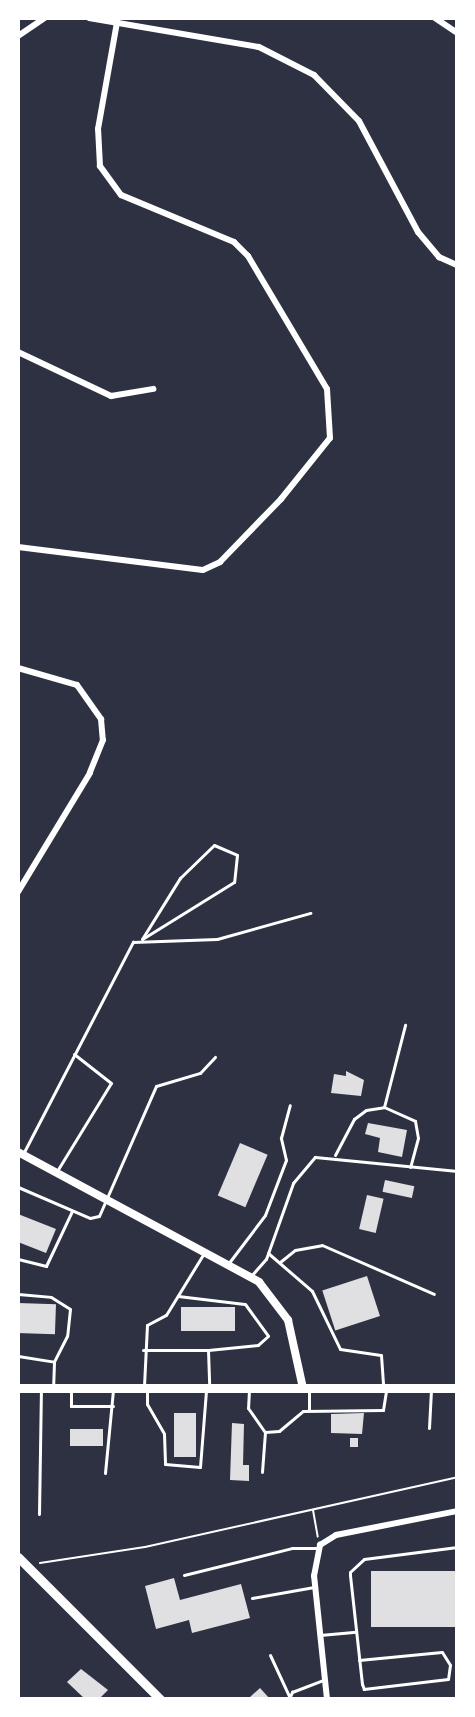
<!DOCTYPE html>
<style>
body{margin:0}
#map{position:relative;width:475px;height:1717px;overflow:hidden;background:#2d3142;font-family:"IBM Plex Sans",sans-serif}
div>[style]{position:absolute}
.building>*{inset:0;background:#e0e0e3;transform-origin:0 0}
.path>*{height:2px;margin:-1px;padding:0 1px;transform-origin:1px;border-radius:1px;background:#fff}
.service>*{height:3px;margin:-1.5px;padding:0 1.5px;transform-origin:1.5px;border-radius:1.5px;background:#fff}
.minor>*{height:6px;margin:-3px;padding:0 3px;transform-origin:3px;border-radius:3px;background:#fff}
.tertiary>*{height:8px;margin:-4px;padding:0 4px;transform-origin:4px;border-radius:4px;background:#fff}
.primary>*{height:9px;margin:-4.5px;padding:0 4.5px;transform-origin:4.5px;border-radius:4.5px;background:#fff}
span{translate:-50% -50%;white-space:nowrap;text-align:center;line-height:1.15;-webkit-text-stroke:5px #fff;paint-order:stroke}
.frame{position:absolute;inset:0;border:20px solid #fff;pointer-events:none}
</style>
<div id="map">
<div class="building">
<i style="clip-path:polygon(346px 1071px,364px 1080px,361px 1096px,331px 1093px,334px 1074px,346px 1076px)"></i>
<i style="clip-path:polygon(368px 1123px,407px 1130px,402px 1157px,378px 1152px,380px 1138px,365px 1134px)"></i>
<i style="left:240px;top:1143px;width:30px;height:57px;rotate:23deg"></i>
<i style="left:385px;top:1180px;width:30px;height:12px;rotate:12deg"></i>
<i style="left:367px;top:1195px;width:17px;height:35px;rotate:13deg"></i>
<i style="clip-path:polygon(18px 1214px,56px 1229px,46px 1253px,18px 1242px)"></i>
<i style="left:367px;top:1276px;width:42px;height:47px;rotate:72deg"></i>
<i style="left:18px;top:1303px;width:38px;height:30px;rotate:2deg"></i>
<i style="left:181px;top:1307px;width:54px;height:24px"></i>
<i style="left:174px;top:1413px;width:22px;height:44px"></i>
<i style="clip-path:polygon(364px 1413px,362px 1434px,331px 1433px,331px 1414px)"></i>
<i style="clip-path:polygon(232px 1423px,244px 1424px,243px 1465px,249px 1465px,249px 1481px,230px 1480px)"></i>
<i style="left:103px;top:1429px;width:17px;height:33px;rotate:90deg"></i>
<i style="left:350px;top:1438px;width:8px;height:9px"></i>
<i style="left:457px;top:1571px;width:56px;height:86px;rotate:90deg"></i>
<i style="clip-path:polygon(174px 1578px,180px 1600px,241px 1584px,250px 1618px,192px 1633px,189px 1620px,156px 1629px,145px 1586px)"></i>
<i style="clip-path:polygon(81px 1669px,108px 1690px,99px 1699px,85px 1699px,67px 1682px)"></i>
<i style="clip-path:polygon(260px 1688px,270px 1699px,250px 1697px)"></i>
</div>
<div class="path">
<i style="left:313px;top:1510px;width:27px;rotate:80deg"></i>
<i style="left:40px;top:1563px;width:106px;rotate:-8.7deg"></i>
<i style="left:145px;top:1547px;width:320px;rotate:-12.6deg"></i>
</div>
<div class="service">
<i style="left:214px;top:845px;width:25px;rotate:23deg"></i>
<i style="left:237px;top:855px;width:27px;rotate:96deg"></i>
<i style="left:234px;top:882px;width:108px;rotate:148.2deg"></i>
<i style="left:142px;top:939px;width:72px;rotate:-58.1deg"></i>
<i style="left:180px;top:878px;width:47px;rotate:-44.1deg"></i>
<i style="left:384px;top:1107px;width:85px;rotate:-75.6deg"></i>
<i style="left:24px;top:1152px;width:237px;rotate:-62.6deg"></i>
<i style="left:133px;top:942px;width:84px;rotate:-2deg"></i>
<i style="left:217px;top:939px;width:97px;rotate:-15.6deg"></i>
<i style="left:335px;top:1155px;width:41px;rotate:-62.2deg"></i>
<i style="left:354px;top:1119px;width:15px;rotate:-37deg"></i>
<i style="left:366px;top:1110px;width:18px;rotate:-9deg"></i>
<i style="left:384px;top:1107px;width:34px;rotate:24deg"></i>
<i style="left:415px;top:1121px;width:17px;rotate:80deg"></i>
<i style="left:418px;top:1138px;width:30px;rotate:105deg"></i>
<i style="left:57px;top:1171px;width:103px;rotate:-58.5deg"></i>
<i style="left:111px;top:1083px;width:47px;rotate:-141.9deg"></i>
<i style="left:18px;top:1187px;width:78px;rotate:23.3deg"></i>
<i style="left:90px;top:1218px;width:9px;rotate:-13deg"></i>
<i style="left:99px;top:1216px;width:142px;rotate:-66.3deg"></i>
<i style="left:156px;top:1086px;width:46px;rotate:-16.5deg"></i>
<i style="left:200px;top:1073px;width:22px;rotate:-47deg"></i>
<i style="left:268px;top:1253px;width:58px;rotate:40.8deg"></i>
<i style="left:312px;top:1291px;width:64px;rotate:64.2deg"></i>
<i style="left:340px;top:1349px;width:41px;rotate:8.3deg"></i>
<i style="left:381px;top:1355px;width:31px;rotate:86deg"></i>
<i style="left:18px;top:1259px;width:29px;rotate:14deg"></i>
<i style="left:46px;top:1266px;width:61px;rotate:-64.7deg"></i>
<i style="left:280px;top:1262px;width:19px;rotate:-39deg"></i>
<i style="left:295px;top:1250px;width:27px;rotate:-10deg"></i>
<i style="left:322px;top:1245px;width:122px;rotate:23.6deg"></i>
<i style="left:228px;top:1264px;width:61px;rotate:-52.9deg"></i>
<i style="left:265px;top:1215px;width:59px;rotate:-69.1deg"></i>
<i style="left:286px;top:1160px;width:23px;rotate:-103deg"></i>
<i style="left:281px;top:1138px;width:34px;rotate:-75deg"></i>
<i style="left:251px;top:1276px;width:23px;rotate:-49deg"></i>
<i style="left:266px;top:1259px;width:81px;rotate:-70.4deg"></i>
<i style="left:293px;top:1183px;width:34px;rotate:-50deg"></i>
<i style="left:315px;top:1157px;width:143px;rotate:5.6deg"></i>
<i style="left:18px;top:1294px;width:33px;rotate:5deg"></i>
<i style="left:51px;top:1297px;width:22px;rotate:32deg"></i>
<i style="left:70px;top:1309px;width:27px;rotate:96deg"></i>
<i style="left:67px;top:1336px;width:29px;rotate:117deg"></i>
<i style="left:54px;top:1362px;width:24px;rotate:92deg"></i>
<i style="left:178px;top:1296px;width:67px;rotate:6.8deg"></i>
<i style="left:245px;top:1304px;width:39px;rotate:54deg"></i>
<i style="left:268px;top:1336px;width:13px;rotate:138deg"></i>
<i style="left:258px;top:1345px;width:50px;rotate:174.3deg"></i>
<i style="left:143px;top:1350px;width:65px"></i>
<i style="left:208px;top:1350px;width:37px;rotate:88deg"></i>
<i style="left:18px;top:1356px;width:36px;rotate:9deg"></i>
<i style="left:144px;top:1386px;width:61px;rotate:-87.2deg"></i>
<i style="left:147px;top:1325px;width:21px;rotate:-28deg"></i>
<i style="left:166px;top:1315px;width:73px;rotate:-58.5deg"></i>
<i style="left:71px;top:1389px;width:17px;rotate:90deg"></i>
<i style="left:71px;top:1406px;width:42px"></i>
<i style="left:147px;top:1389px;width:15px;rotate:90deg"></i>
<i style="left:147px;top:1404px;width:34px;rotate:60deg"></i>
<i style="left:164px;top:1434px;width:30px;rotate:88deg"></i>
<i style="left:165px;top:1464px;width:35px;rotate:5deg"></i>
<i style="left:200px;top:1467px;width:76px;rotate:-85.5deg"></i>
<i style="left:249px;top:1390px;width:18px;rotate:93deg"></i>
<i style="left:248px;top:1408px;width:29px;rotate:55deg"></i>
<i style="left:265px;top:1432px;width:40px;rotate:94.3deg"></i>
<i style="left:309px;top:1390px;width:20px;rotate:90deg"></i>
<i style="left:429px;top:1428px;width:38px;rotate:-87deg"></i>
<i style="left:265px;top:1432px;width:14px;rotate:-4deg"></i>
<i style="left:279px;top:1431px;width:31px;rotate:-40deg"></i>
<i style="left:303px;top:1411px;width:80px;rotate:-0.7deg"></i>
<i style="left:383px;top:1410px;width:20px;rotate:-81deg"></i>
<i style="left:105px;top:1473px;width:83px;rotate:-84.5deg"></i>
<i style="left:39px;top:1514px;width:124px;rotate:-89.1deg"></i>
<i style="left:184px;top:1575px;width:111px;rotate:-14deg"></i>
<i style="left:292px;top:1548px;width:26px"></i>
<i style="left:252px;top:1598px;width:63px;rotate:-10.1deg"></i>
<i style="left:320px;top:1635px;width:36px;rotate:-5deg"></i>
<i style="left:270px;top:1655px;width:45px;rotate:65.1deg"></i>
<i style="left:359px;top:1660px;width:83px;rotate:-5.5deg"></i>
<i style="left:442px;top:1652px;width:15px;rotate:58deg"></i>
<i style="left:450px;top:1665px;width:14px;rotate:98deg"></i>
<i style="left:448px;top:1679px;width:85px;rotate:173.2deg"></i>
<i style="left:364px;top:1689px;width:5px;rotate:-112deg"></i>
<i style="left:362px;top:1684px;width:110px;rotate:-96.3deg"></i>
<i style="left:350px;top:1575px;width:3px;rotate:-90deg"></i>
<i style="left:350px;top:1572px;width:19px;rotate:-43deg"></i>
<i style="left:364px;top:1559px;width:94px;rotate:-7.4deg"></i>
<i style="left:289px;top:1699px;width:8px;rotate:-67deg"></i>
<i style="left:292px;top:1692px;width:33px;rotate:-21deg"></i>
</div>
<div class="minor">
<i style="left:89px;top:18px;width:172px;rotate:9.7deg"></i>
<i style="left:259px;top:47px;width:62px;rotate:27deg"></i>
<i style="left:314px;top:75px;width:64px;rotate:45.6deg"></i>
<i style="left:359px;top:121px;width:126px;rotate:62deg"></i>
<i style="left:418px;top:232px;width:33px;rotate:50deg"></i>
<i style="left:439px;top:257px;width:20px;rotate:24deg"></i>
<i style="left:435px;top:18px;width:27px;rotate:34deg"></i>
<i style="left:18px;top:36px;width:32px;rotate:-34deg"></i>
<i style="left:18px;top:352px;width:103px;rotate:25.3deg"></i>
<i style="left:111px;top:396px;width:43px;rotate:-9.5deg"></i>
<i style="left:18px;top:547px;width:186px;rotate:7.1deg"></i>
<i style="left:203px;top:570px;width:19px;rotate:-25deg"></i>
<i style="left:220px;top:562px;width:88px;rotate:-45.9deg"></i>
<i style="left:281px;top:499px;width:78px;rotate:-51.2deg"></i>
<i style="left:330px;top:438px;width:49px;rotate:-93.5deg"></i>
<i style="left:327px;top:389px;width:155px;rotate:-120.7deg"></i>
<i style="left:248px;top:256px;width:20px;rotate:-135deg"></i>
<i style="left:234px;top:242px;width:122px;rotate:-157.4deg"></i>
<i style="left:121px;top:195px;width:36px;rotate:-126deg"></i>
<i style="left:100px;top:166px;width:37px;rotate:-93deg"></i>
<i style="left:98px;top:129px;width:109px;rotate:-79.9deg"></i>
<i style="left:18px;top:668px;width:61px;rotate:16.1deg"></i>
<i style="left:77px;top:685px;width:42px;rotate:54.8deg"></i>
<i style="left:101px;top:719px;width:21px;rotate:85deg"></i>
<i style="left:103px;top:740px;width:35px;rotate:112deg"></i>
<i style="left:90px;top:773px;width:139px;rotate:121.2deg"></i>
<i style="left:327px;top:1699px;width:124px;rotate:-96deg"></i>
<i style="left:314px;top:1576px;width:32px;rotate:-79deg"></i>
<i style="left:320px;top:1545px;width:19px;rotate:-32deg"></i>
<i style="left:336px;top:1535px;width:123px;rotate:-11.2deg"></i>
</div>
<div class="tertiary">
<i style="left:18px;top:1152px;width:274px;rotate:28.3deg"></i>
<i style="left:259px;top:1282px;width:48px;rotate:52.7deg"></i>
<i style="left:288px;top:1320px;width:70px;rotate:77.6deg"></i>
</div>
<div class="primary">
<i style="left:18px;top:1388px;width:439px"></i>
<i style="left:18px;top:1557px;width:201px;rotate:45deg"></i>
</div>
<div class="frame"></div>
</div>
